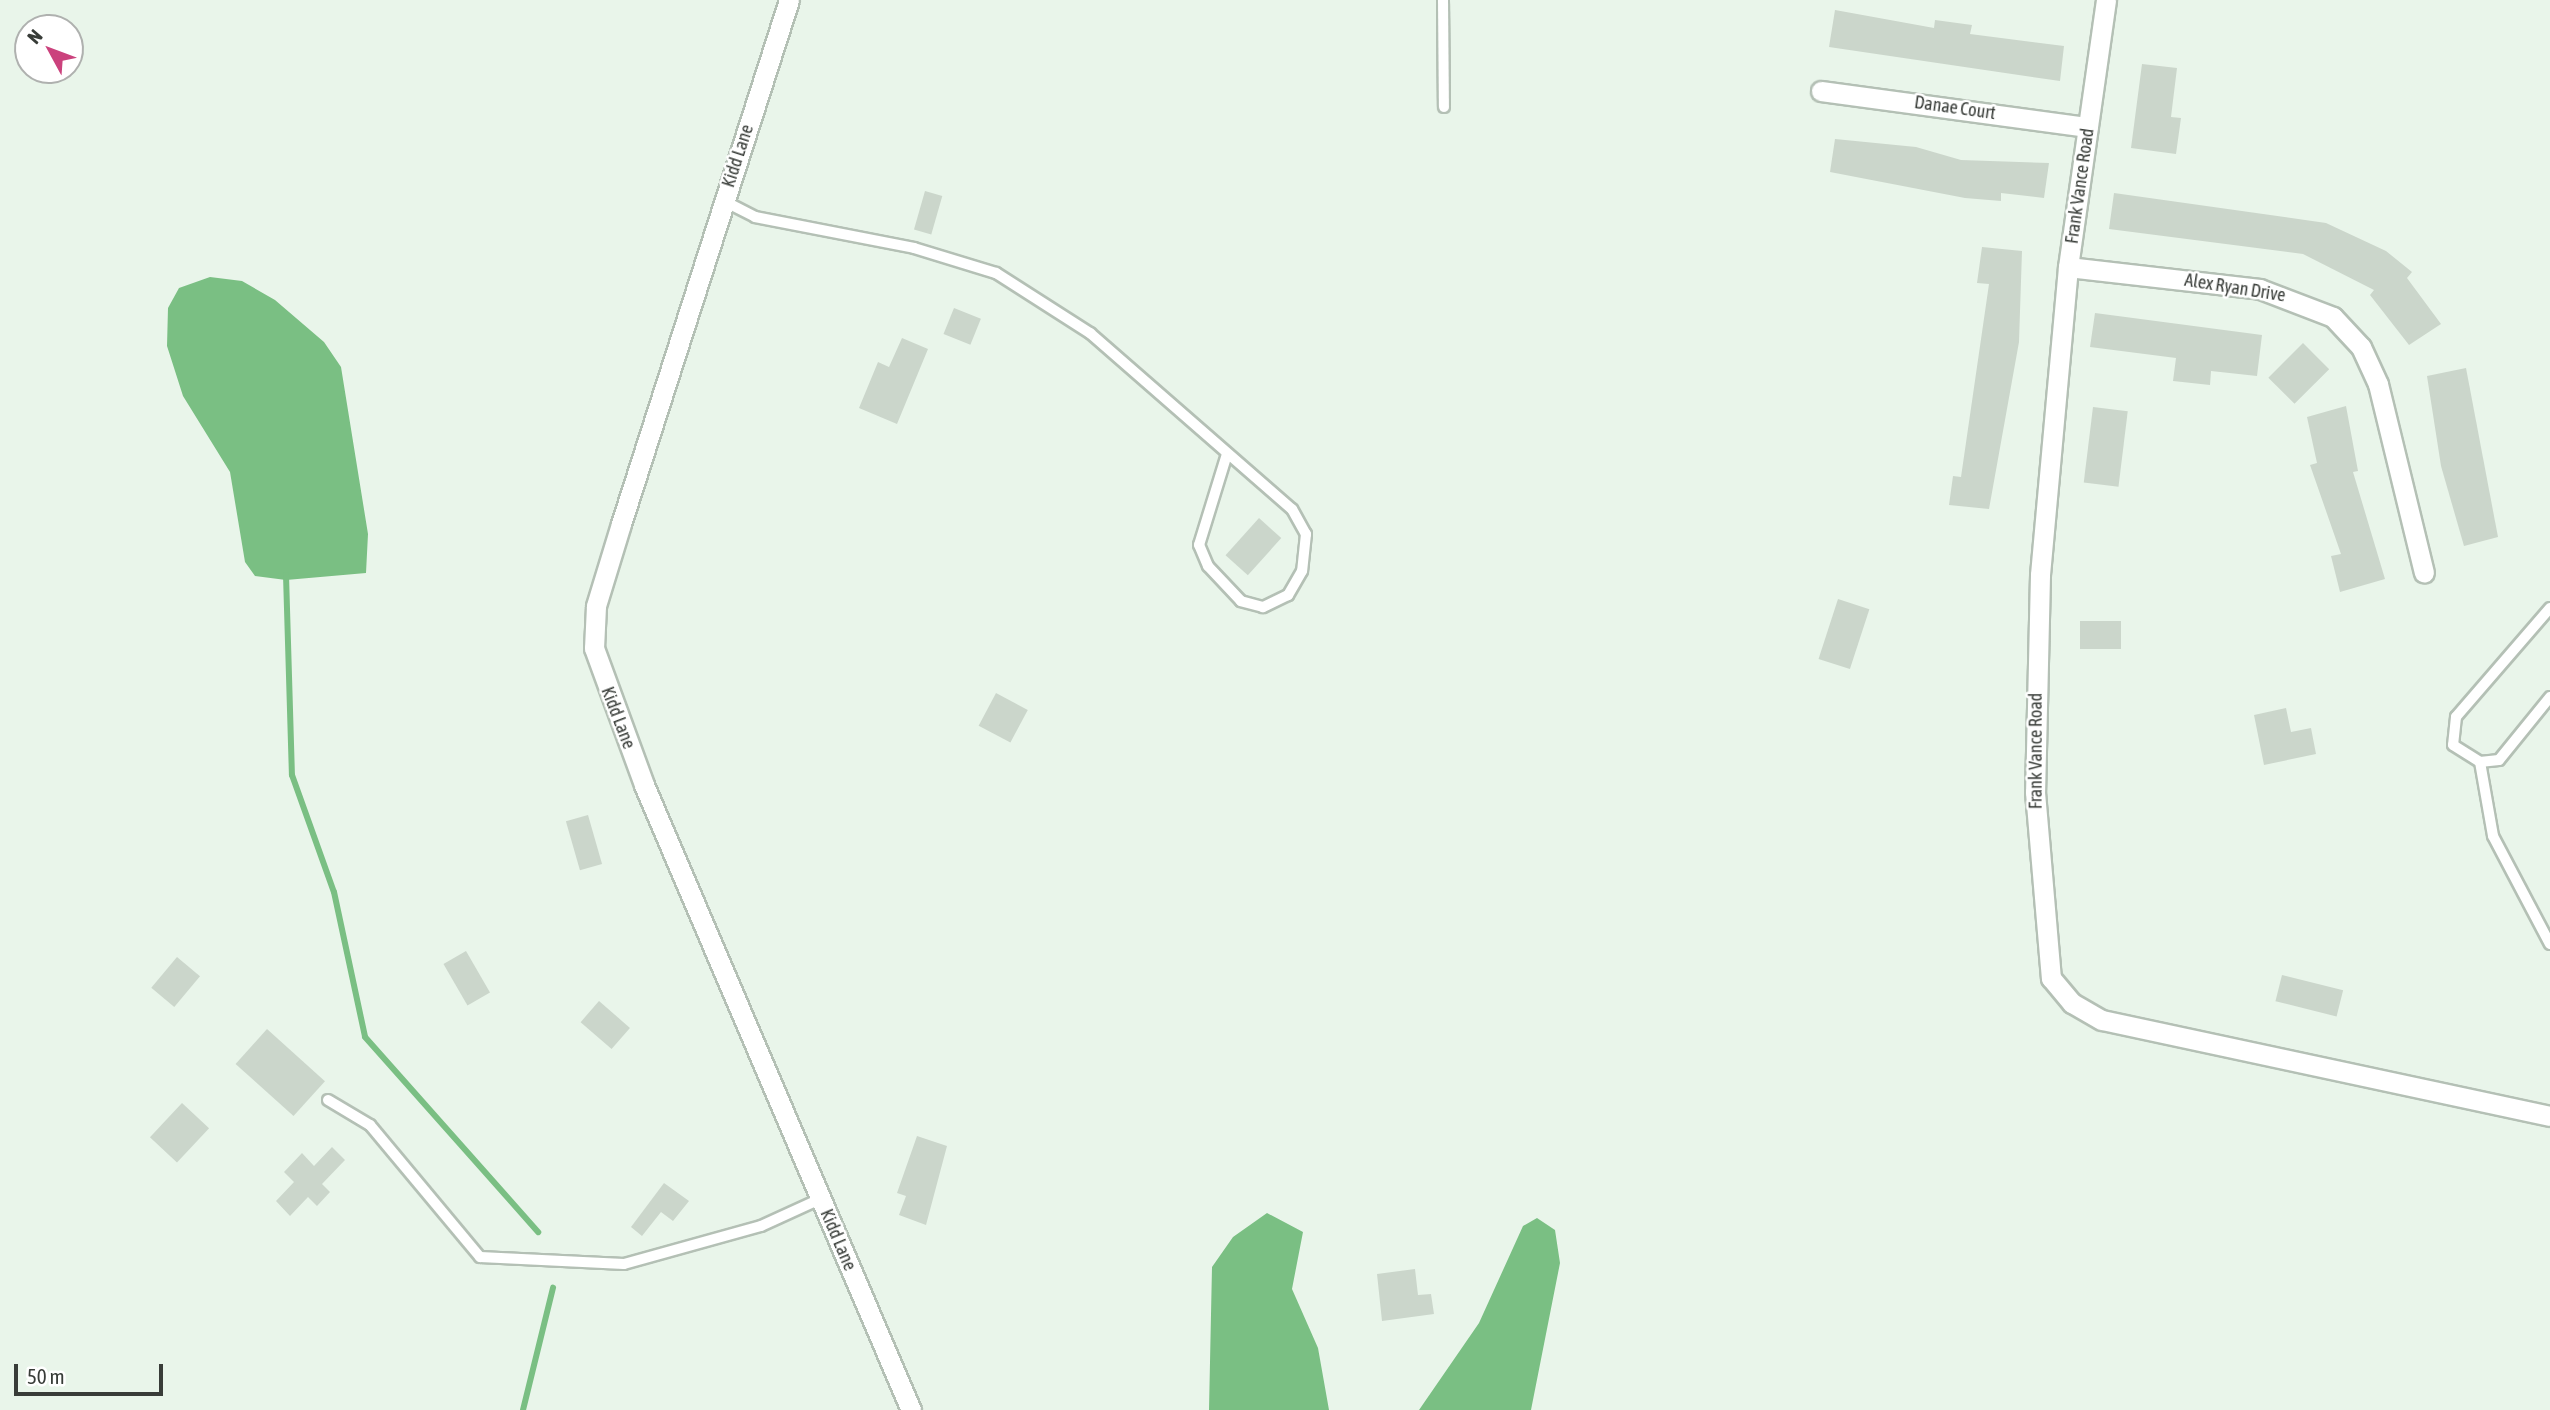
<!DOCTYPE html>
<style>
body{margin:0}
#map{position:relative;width:2550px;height:1410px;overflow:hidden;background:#e9f5ea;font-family:"Asap Condensed",sans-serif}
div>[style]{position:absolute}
.water>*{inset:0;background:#7abf83}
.stream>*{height:6px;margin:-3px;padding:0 3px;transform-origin:3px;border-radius:3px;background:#7abf83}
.building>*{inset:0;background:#cbd6cb;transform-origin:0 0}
.roads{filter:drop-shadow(2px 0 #b4c0b5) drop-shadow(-2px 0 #b4c0b5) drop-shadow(0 2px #b4c0b5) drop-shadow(0 -2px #b4c0b5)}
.lane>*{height:10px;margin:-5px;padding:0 5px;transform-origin:5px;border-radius:5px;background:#fff}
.street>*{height:19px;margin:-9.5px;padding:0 9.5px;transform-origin:9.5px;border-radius:9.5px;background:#fff}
span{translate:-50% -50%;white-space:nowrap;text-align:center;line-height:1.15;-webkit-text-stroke:5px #fff;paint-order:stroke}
.street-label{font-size:18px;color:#383c38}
.north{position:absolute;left:14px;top:14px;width:70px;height:70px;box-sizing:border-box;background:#fff;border:2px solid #afb1af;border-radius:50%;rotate:311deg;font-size:19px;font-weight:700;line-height:28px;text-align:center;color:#383c38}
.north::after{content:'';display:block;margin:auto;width:24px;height:32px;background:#cb427d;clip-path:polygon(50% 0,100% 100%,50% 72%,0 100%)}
.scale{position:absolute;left:14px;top:1364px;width:149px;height:32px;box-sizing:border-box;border:4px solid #383c38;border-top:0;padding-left:9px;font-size:21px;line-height:24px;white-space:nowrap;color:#383c38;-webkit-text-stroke:5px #fff;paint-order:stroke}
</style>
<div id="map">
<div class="water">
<i style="clip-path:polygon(210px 277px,242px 281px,275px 300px,324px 342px,341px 367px,368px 534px,366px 573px,286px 580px,255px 576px,245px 562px,230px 472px,183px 396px,167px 346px,168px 308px,179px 288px)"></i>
<i style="clip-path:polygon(1267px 1213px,1303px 1232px,1292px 1289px,1318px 1348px,1329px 1410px,1209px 1410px,1212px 1267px,1233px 1237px)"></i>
<i style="clip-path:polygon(1537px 1218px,1555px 1230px,1560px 1263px,1531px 1410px,1419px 1410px,1479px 1323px,1523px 1226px)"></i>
</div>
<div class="stream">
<i style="left:286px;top:575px;width:200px;rotate:88.3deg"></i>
<i style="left:292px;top:775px;width:124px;rotate:70.3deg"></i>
<i style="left:334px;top:892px;width:148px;rotate:77.9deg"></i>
<i style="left:365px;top:1037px;width:261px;rotate:48.4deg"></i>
<i style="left:523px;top:1410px;width:126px;rotate:-76.2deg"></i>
</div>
<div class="building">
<i style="clip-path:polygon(1835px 10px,1934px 28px,1935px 20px,1972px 25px,1970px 34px,2064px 46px,2060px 81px,1829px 47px)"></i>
<i style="clip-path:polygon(2142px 64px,2177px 68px,2171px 117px,2181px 118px,2176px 154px,2131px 148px)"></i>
<i style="clip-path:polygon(1835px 139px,1916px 147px,1961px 160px,2049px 163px,2044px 198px,2001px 193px,2001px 201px,1965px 198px,1830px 172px)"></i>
<i style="left:925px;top:191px;width:18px;height:40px;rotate:16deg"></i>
<i style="clip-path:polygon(2114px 193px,2326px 223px,2386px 251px,2412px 272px,2407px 278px,2441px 324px,2409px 345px,2370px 295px,2374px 290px,2303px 254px,2109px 229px)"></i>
<i style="clip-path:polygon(1982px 247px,2022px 251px,2019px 342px,1989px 509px,1949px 505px,1953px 476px,1961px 477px,1989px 284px,1977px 283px)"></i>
<i style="left:954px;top:308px;width:29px;height:28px;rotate:22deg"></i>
<i style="clip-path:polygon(2095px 313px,2262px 335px,2257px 376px,2211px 371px,2210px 385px,2173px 381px,2176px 358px,2090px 347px)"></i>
<i style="clip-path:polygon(902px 338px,928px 349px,897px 424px,859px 408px,878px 362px,889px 367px)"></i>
<i style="left:2303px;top:343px;width:37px;height:49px;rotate:45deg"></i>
<i style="clip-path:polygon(2466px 368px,2498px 537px,2464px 546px,2441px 466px,2427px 376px)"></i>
<i style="clip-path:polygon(2346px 406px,2358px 471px,2353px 472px,2385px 579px,2340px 592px,2331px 556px,2341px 554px,2310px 465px,2317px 463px,2307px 417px)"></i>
<i style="left:2093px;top:407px;width:35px;height:76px;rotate:7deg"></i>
<i style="left:1259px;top:518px;width:30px;height:50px;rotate:42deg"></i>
<i style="left:1838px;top:599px;width:33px;height:63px;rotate:18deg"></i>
<i style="left:2080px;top:621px;width:41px;height:28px"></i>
<i style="left:996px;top:693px;width:36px;height:37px;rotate:28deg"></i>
<i style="clip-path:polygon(2286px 708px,2291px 732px,2311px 728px,2316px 754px,2264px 765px,2254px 715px)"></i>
<i style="left:588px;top:815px;width:51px;height:23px;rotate:74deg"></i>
<i style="left:466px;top:951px;width:48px;height:26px;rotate:60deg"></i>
<i style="left:177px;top:957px;width:30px;height:40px;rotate:40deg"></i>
<i style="left:2282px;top:975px;width:63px;height:27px;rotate:14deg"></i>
<i style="left:599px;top:1001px;width:41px;height:28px;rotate:41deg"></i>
<i style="left:267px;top:1029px;width:78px;height:47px;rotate:42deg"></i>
<i style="left:182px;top:1103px;width:37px;height:47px;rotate:43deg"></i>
<i style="clip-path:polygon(917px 1136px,947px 1146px,926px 1225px,899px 1215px,906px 1196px,897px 1193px)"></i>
<i style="clip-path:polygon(332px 1147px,345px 1160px,322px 1184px,330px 1192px,317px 1206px,308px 1197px,290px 1216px,276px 1201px,294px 1182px,284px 1172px,302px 1153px,314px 1166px)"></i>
<i style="clip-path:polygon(664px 1183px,689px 1201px,673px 1221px,661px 1212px,642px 1236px,631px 1227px)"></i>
<i style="clip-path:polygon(1415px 1269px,1418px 1295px,1431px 1294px,1434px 1314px,1382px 1321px,1377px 1274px)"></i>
</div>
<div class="roads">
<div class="lane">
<i style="left:1443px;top:0;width:107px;rotate:89.5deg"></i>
<i style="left:724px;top:201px;width:35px;rotate:27deg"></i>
<i style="left:755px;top:217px;width:162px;rotate:11deg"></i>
<i style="left:914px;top:248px;width:86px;rotate:17deg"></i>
<i style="left:996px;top:273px;width:112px;rotate:32.6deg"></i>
<i style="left:1090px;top:333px;width:268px;rotate:41.1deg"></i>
<i style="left:1292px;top:509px;width:29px;rotate:61deg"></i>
<i style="left:1306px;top:534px;width:37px;rotate:96deg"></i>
<i style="left:1302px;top:571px;width:28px;rotate:120deg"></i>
<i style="left:1288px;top:595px;width:28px;rotate:154deg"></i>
<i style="left:1263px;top:607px;width:23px;rotate:-165deg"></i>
<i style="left:1241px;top:601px;width:48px;rotate:-133.3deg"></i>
<i style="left:1208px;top:566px;width:23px;rotate:-113deg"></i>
<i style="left:1199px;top:545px;width:95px;rotate:-72.9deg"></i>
<i style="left:2550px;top:608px;width:144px;rotate:130.8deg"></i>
<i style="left:2456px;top:717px;width:28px;rotate:96deg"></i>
<i style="left:2453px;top:745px;width:32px;rotate:32deg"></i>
<i style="left:2480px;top:762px;width:19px;rotate:-6deg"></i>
<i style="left:2499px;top:760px;width:81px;rotate:-51deg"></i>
<i style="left:2480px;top:762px;width:75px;rotate:80deg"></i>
<i style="left:2493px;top:836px;width:122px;rotate:62.2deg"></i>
<i style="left:328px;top:1100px;width:49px;rotate:30.8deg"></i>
<i style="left:370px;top:1125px;width:172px;rotate:50.2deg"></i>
<i style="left:480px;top:1257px;width:144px;rotate:2.8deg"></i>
<i style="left:624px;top:1264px;width:142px;rotate:-15.5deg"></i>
<i style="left:761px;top:1226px;width:65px;rotate:-24.6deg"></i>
</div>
<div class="street">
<i style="left:789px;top:0;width:550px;rotate:107.78deg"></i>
<i style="left:621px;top:524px;width:86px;rotate:107deg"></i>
<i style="left:596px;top:606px;width:42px;rotate:92.7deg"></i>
<i style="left:594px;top:648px;width:146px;rotate:69.9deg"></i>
<i style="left:644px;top:785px;width:680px;rotate:66.87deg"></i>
<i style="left:2106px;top:0;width:270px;rotate:98.1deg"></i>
<i style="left:2068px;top:267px;width:309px;rotate:95.2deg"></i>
<i style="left:2040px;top:575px;width:217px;rotate:91.3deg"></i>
<i style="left:2035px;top:792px;width:187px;rotate:85.1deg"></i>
<i style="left:2051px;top:978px;width:33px;rotate:50deg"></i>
<i style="left:2072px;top:1003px;width:34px;rotate:30deg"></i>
<i style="left:2102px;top:1020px;width:458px;rotate:12.1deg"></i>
<i style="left:1821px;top:91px;width:269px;rotate:7.7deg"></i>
<i style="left:2068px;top:267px;width:193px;rotate:6.5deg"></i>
<i style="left:2260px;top:289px;width:78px;rotate:21deg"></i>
<i style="left:2333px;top:317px;width:41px;rotate:47deg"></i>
<i style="left:2361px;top:347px;width:41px;rotate:65.3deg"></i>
<i style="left:2378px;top:384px;width:194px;rotate:76.3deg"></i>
</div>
</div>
<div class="street-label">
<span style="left:1955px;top:108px;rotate:8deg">Danae Court</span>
<span style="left:738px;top:156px;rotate:-72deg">Kidd Lane</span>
<span style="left:2080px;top:186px;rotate:-82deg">Frank Vance Road</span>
<span style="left:2235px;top:288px;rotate:9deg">Alex Ryan Drive</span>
<span style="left:618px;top:718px;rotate:69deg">Kidd Lane</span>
<span style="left:2036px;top:751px;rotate:-90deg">Frank Vance Road</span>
<span style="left:838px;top:1240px;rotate:67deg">Kidd Lane</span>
</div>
<div class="north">N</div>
<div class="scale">50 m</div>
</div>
